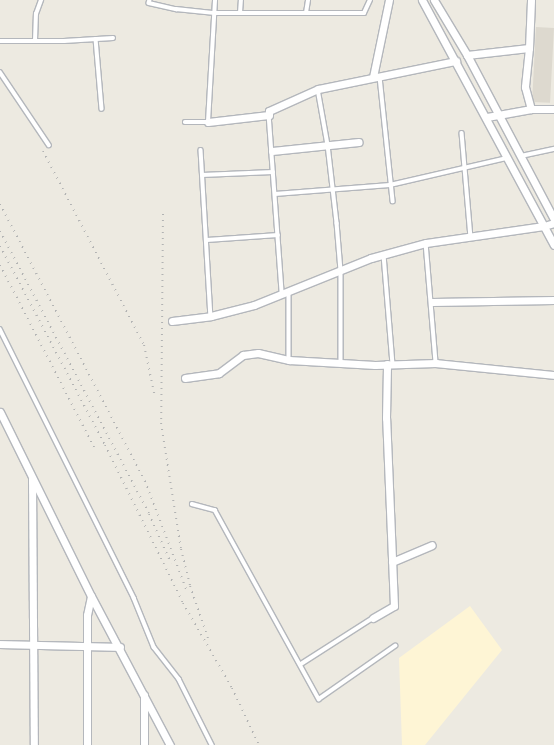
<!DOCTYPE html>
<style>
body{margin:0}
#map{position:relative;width:554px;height:745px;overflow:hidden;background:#edeae1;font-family:Cabin,sans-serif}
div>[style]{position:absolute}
.commercial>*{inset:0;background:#fef5d5}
.education>*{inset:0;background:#ddd9cf;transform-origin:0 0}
.roads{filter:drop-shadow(1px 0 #b4b7bc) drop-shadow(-1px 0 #b4b7bc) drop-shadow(0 1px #b4b7bc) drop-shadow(0 -1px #b4b7bc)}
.lane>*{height:3.5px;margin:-1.75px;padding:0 1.75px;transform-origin:1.75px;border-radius:1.75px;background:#fff}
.street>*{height:7px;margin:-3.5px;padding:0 3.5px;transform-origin:3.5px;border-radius:3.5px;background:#fff}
.rail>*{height:2px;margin-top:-1px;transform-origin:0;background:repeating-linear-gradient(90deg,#b2b3b3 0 1px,transparent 0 6px)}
span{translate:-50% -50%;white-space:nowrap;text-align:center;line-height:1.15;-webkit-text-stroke:3px #fff;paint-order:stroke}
</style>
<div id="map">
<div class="commercial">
<i style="clip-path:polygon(470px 606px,502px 650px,425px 745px,402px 745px,399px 658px)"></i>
</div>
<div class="education">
<i style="left:536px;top:27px;width:18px;height:75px;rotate:3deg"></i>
</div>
<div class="roads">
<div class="lane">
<i style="left:150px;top:0;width:3px;rotate:108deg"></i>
<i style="left:149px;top:3px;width:28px;rotate:13deg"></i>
<i style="left:176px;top:9px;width:39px;rotate:6deg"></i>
<i style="left:215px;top:13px;width:149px"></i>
<i style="left:364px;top:13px;width:14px;rotate:-65deg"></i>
<i style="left:240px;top:13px;width:13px;rotate:-86deg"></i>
<i style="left:306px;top:13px;width:13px;rotate:-81deg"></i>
<i style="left:96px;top:39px;width:70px;rotate:85.1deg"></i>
<i style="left:0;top:41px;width:64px"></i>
<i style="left:64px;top:41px;width:49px;rotate:-3.5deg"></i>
<i style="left:35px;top:41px;width:27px;rotate:-88deg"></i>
<i style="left:36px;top:14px;width:15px;rotate:-70deg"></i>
<i style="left:0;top:72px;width:88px;rotate:56.1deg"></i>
<i style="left:380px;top:77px;width:125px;rotate:84deg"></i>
<i style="left:318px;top:89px;width:57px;rotate:79.9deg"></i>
<i style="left:328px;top:145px;width:79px;rotate:83.4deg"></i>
<i style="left:337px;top:223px;width:48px;rotate:85.2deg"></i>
<i style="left:341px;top:271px;width:91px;rotate:90deg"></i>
<i style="left:269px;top:114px;width:179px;rotate:85.8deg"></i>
<i style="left:185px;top:122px;width:23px"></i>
<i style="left:208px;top:122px;width:122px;rotate:-86.7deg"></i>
<i style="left:462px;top:133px;width:104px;rotate:85.1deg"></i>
<i style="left:201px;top:150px;width:166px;rotate:86.6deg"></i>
<i style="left:521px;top:156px;width:34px;rotate:-12deg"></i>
<i style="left:202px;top:175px;width:71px;rotate:-2.4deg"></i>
<i style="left:275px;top:194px;width:115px;rotate:-4.5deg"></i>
<i style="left:390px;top:185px;width:120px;rotate:-13deg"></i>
<i style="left:207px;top:240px;width:71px;rotate:-4deg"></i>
<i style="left:426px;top:243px;width:120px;rotate:85.2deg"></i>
<i style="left:384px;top:255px;width:109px;rotate:85.3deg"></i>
<i style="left:289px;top:291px;width:69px;rotate:90deg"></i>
<i style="left:0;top:329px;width:301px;rotate:63.5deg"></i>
<i style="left:134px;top:598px;width:53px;rotate:67.8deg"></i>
<i style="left:154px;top:647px;width:41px;rotate:52deg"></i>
<i style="left:179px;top:679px;width:74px;rotate:63.4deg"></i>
<i style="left:192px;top:504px;width:24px;rotate:15deg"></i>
<i style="left:215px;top:510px;width:216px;rotate:61.2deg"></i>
<i style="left:319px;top:699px;width:93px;rotate:-34.9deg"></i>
<i style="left:301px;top:664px;width:85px;rotate:-32.6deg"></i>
</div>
<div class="street">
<i style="left:422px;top:0;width:278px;rotate:61.7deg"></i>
<i style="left:434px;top:0;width:64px;rotate:59deg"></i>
<i style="left:467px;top:55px;width:186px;rotate:62.1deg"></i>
<i style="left:529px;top:48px;width:48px;rotate:-87.6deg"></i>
<i style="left:467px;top:55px;width:62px;rotate:-6.4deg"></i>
<i style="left:529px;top:48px;width:39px;rotate:96deg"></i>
<i style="left:525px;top:87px;width:23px;rotate:75deg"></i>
<i style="left:373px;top:77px;width:79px;rotate:-78.3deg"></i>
<i style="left:487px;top:117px;width:45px;rotate:-10.3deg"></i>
<i style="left:531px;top:109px;width:23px"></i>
<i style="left:208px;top:122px;width:61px;rotate:-6.5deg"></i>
<i style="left:269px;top:115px;width:4px;rotate:-90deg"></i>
<i style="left:269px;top:111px;width:54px;rotate:-24.2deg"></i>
<i style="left:318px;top:89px;width:141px;rotate:-11.5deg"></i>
<i style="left:272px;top:151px;width:87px;rotate:-5.9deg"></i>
<i style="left:432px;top:302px;width:122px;rotate:-0.9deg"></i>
<i style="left:172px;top:321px;width:39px;rotate:-7deg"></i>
<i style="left:211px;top:316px;width:44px;rotate:-14.3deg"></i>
<i style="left:254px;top:305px;width:126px;rotate:-21.9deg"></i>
<i style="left:371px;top:258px;width:57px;rotate:-15.3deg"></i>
<i style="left:426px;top:243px;width:119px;rotate:-8.2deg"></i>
<i style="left:544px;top:226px;width:10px;rotate:-17deg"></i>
<i style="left:185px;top:378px;width:34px;rotate:-8deg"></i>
<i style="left:219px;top:373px;width:30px;rotate:-37deg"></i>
<i style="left:243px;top:355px;width:15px;rotate:-8deg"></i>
<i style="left:258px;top:353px;width:32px;rotate:13deg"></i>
<i style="left:289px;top:360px;width:86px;rotate:3.3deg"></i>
<i style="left:375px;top:365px;width:61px;rotate:-1.9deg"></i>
<i style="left:436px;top:363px;width:119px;rotate:5.8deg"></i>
<i style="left:0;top:412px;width:205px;rotate:63.7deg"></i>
<i style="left:91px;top:596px;width:169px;rotate:62.1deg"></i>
<i style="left:32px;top:479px;width:266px;rotate:89.6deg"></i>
<i style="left:392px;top:562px;width:43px;rotate:-23deg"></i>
<i style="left:373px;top:618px;width:24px;rotate:-30deg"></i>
<i style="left:394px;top:606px;width:188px;rotate:-92.4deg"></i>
<i style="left:386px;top:418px;width:54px;rotate:-88.9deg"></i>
<i style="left:0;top:644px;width:120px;rotate:1.4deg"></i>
<i style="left:144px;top:695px;width:50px;rotate:90deg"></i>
<i style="left:87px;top:745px;width:130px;rotate:-90deg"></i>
<i style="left:87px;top:615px;width:19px;rotate:-78deg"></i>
</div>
</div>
<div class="rail">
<i style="left:43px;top:151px;width:219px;rotate:62.5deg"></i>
<i style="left:144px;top:345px;width:53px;rotate:78.1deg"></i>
<i style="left:0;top:204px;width:313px;rotate:62.4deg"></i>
<i style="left:145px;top:481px;width:116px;rotate:69.2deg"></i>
<i style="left:163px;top:214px;width:209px;rotate:90.5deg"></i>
<i style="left:161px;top:423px;width:128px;rotate:81deg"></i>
<i style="left:181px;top:549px;width:38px;rotate:76deg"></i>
<i style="left:190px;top:586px;width:55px;rotate:70.9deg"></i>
<i style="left:0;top:231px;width:320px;rotate:62.2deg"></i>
<i style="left:149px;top:514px;width:54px;rotate:65.8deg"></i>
<i style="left:0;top:246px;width:225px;rotate:62.2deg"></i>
<i style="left:105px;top:445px;width:176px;rotate:63.7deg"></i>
<i style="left:183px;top:603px;width:98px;rotate:60deg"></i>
<i style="left:232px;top:688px;width:63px;rotate:64.7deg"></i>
<i style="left:0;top:265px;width:209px;rotate:62.7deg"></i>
</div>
</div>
